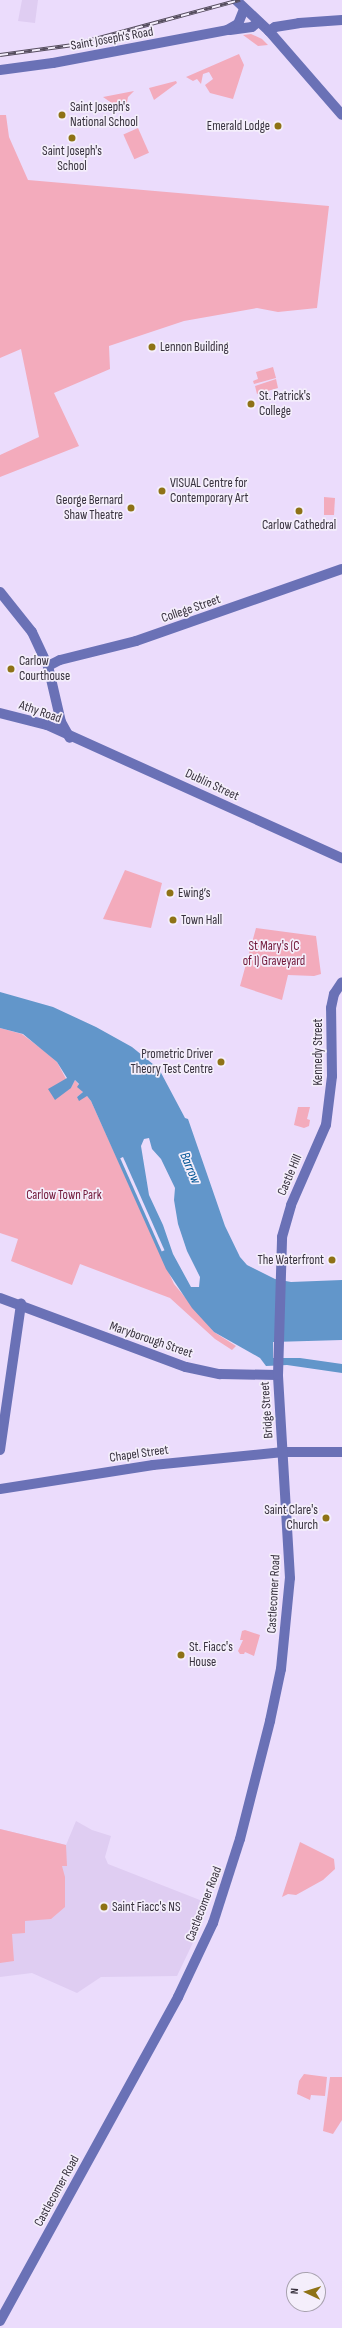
<!DOCTYPE html>
<meta charset="utf-8">
<style>
body{margin:0}
#map{position:relative;width:342px;height:2328px;overflow:hidden;background:#ebdcfc;font-family:"Sofia Sans Condensed",sans-serif}
div>[style]{position:absolute}
.built>*{inset:0;background:#dfcdf2}
.green>*{inset:0;background:#f3abbc;transform-origin:0 0}
.water>*{inset:0;background:#6296ca}
.pier>*{inset:0;background:#ebdcfc;transform-origin:0 0}
.secondary>*{height:10px;margin:-5px;padding:0 5px;transform-origin:5px;border-radius:5px;background:#6a71b6}
.rail>*{height:4px;margin-top:-2px;transform-origin:0;background:repeating-linear-gradient(90deg,#f4eefb 0 8px,#554d5d 0 16px);box-sizing:border-box;border-block:1px solid #554d5d}
.dots>*{width:11px;height:11px;translate:-50% -50%;box-sizing:border-box;border:2px solid #f4eefb;border-radius:50%}
span{translate:-50% -50%;white-space:nowrap;text-align:center;line-height:1.15;-webkit-text-stroke:3.5px #f4eefb;paint-order:stroke}
.street-label{font-size:13px;color:#37313d}
.poi-label{font-size:13px;color:#37313d}
.left{translate:0 -50%;text-align:left}
.right{translate:-100% -50%;text-align:right}
.park-label{font-size:13px;color:#701537}
.water-label{font-size:14px;color:#005696;font-style:italic}
.north{position:absolute;left:286px;top:2272px;width:40px;height:40px;box-sizing:border-box;background:#f4eefb;border:1px solid #a8a2af;border-radius:50%;rotate:274deg;font-size:11px;font-weight:700;line-height:16px;text-align:center;color:#37313d}
.north::after{content:'';display:block;margin:auto;width:14px;height:18px;background:#8e7216;clip-path:polygon(50% 0,100% 100%,50% 72%,0 100%)}
</style>
<div id="map">
<div class="built">
<i style="clip-path:polygon(22px 0,38px 0,35px 23px,18px 21px)"></i>
<i style="clip-path:polygon(76px 1821px,92px 1830px,111px 1836px,105px 1857px,108px 1864px,210px 1904px,204px 1912px,197px 1927px,199px 1930px,177px 1976px,101px 1977px,77px 1993px,32px 1973px,0 1977px,0 1829px,66px 1845px)"></i>
</div>
<div class="green">
<i style="clip-path:polygon(251px 34px,262px 39px,268px 45px,258px 46px,243px 35px)"></i>
<i style="clip-path:polygon(239px 54px,244px 65px,233px 99px,210px 93px,205px 85px,213px 79px,209px 72px,203px 74px,201px 84px,197px 79px,193px 81px,186px 77px)"></i>
<i style="clip-path:polygon(176px 81px,177px 83px,154px 100px,149px 88px)"></i>
<i style="clip-path:polygon(134px 91px,128px 97px,125px 112px,103px 97px)"></i>
<i style="clip-path:polygon(0 115px,6px 115px,9px 137px,28px 180px,329px 206px,317px 308px,278px 312px,257px 308px,184px 321px,109px 346px,110px 369px,54px 393px,79px 446px,0 477px,0 455px,39px 437px,21px 349px,0 358px)"></i>
<i style="left:138px;top:128px;width:27px;height:16px;rotate:66deg"></i>
<i style="clip-path:polygon(273px 367px,276px 378px,254px 384px,253px 381px,258px 379px,256px 372px)"></i>
<i style="clip-path:polygon(276px 379px,278px 388px,257px 394px,255px 386px)"></i>
<i style="clip-path:polygon(324px 497px,335px 498px,334px 515px,324px 515px)"></i>
<i style="clip-path:polygon(125px 870px,162px 883px,151px 928px,103px 919px)"></i>
<i style="clip-path:polygon(256px 928px,316px 936px,321px 974px,314px 976px,288px 975px,282px 1000px,240px 986px)"></i>
<i style="clip-path:polygon(0 1028px,22px 1034px,43px 1050px,57px 1062px,71px 1088px,75px 1080px,79px 1085px,83px 1092px,77px 1097px,87px 1096px,91px 1101px,174px 1284px,214px 1332px,236px 1346px,232px 1350px,215px 1339px,170px 1298px,80px 1264px,72px 1285px,11px 1261px,18px 1239px,0 1233px)"></i>
<i style="clip-path:polygon(298px 1107px,310px 1107px,307px 1119px,310px 1120px,309px 1126px,304px 1128px,294px 1125px)"></i>
<i style="clip-path:polygon(245px 1630px,260px 1635px,254px 1656px,245px 1652px,244px 1654px,240px 1654px,238px 1651px,243px 1640px,240px 1640px,242px 1631px)"></i>
<i style="clip-path:polygon(0 1829px,66px 1845px,67px 1866px,62px 1866px,65px 1877px,65px 1907px,51px 1919px,25px 1921px,25px 1933px,12px 1934px,14px 1961px,0 1963px)"></i>
<i style="clip-path:polygon(300px 1842px,334px 1859px,335px 1869px,323px 1880px,296px 1895px,288px 1894px,282px 1897px)"></i>
<i style="clip-path:polygon(304px 2074px,327px 2077px,325px 2096px,311px 2095px,310px 2100px,297px 2094px,299px 2081px)"></i>
<i style="clip-path:polygon(330px 2077px,342px 2077px,342px 2120px,333px 2134px,323px 2131px)"></i>
</div>
<div class="water">
<i style="clip-path:polygon(evenodd,0 992px,53px 1007px,96px 1027px,132px 1047px,159px 1069px,185px 1118px,188px 1119px,225px 1226px,240px 1257px,247px 1265px,275px 1279px,291px 1282px,342px 1280px,342px 1340px,273px 1342px,273px 1358px,300px 1358px,342px 1364px,342px 1373px,287px 1365px,266px 1366px,260px 1358px,214px 1332px,192px 1308px,166px 1269px,91px 1101px,87px 1096px,79px 1101px,77px 1097px,83px 1092px,77px 1087px,79px 1084px,75px 1080px,71px 1088px,55px 1100px,48px 1089px,67px 1078px,57px 1062px,23px 1034px,0 1028px,0 992px,149px 1138px,152px 1149px,161px 1159px,175px 1188px,174px 1200px,178px 1224px,187px 1251px,200px 1277px,199px 1287px,191px 1287px,173px 1254px,163px 1225px,149px 1195px,141px 1146px,144px 1139px,149px 1138px)"></i>
</div>
<div class="pier">
<i style="left:123px;top:1157px;width:102px;height:3px;rotate:66deg"></i>
</div>
<div class="secondary">
<i style="left:236px;top:0;width:45px;rotate:43.2deg"></i>
<i style="left:269px;top:31px;width:111px;rotate:49deg"></i>
<i style="left:230px;top:30px;width:22px;rotate:-8deg"></i>
<i style="left:252px;top:27px;width:8px;rotate:-40deg"></i>
<i style="left:269px;top:31px;width:7px;rotate:-34deg"></i>
<i style="left:275px;top:27px;width:24px;rotate:-9deg"></i>
<i style="left:299px;top:23px;width:43px;rotate:-4deg"></i>
<i style="left:0;top:70px;width:53px;rotate:-7.5deg"></i>
<i style="left:53px;top:63px;width:177px;rotate:-10.7deg"></i>
<i style="left:227px;top:30px;width:13px;rotate:-29deg"></i>
<i style="left:238px;top:24px;width:16px;rotate:-68deg"></i>
<i style="left:0;top:592px;width:51px;rotate:51.3deg"></i>
<i style="left:32px;top:632px;width:38px;rotate:65deg"></i>
<i style="left:48px;top:666px;width:57px;rotate:76.9deg"></i>
<i style="left:61px;top:722px;width:18px;rotate:61deg"></i>
<i style="left:48px;top:666px;width:13px;rotate:-27deg"></i>
<i style="left:60px;top:660px;width:78px;rotate:-14deg"></i>
<i style="left:136px;top:641px;width:218px;rotate:-19.3deg"></i>
<i style="left:0;top:713px;width:49px;rotate:14.3deg"></i>
<i style="left:47px;top:725px;width:324px;rotate:24.3deg"></i>
<i style="left:0;top:1298px;width:198px;rotate:20.4deg"></i>
<i style="left:186px;top:1367px;width:35px;rotate:12deg"></i>
<i style="left:220px;top:1374px;width:58px;rotate:1deg"></i>
<i style="left:0;top:1450px;width:148px;rotate:-81.8deg"></i>
<i style="left:0;top:1489px;width:155px;rotate:-8.9deg"></i>
<i style="left:153px;top:1465px;width:131px;rotate:-5.7deg"></i>
<i style="left:283px;top:1452px;width:59px"></i>
<i style="left:0;top:2321px;width:370px;rotate:-61.2deg"></i>
<i style="left:178px;top:1997px;width:82px;rotate:-64.7deg"></i>
<i style="left:213px;top:1923px;width:88px;rotate:-72.2deg"></i>
<i style="left:240px;top:1839px;width:122px;rotate:-75.7deg"></i>
<i style="left:270px;top:1721px;width:53px;rotate:-78.1deg"></i>
<i style="left:281px;top:1669px;width:91px;rotate:-84.4deg"></i>
<i style="left:290px;top:1578px;width:203px;rotate:-93.4deg"></i>
<i style="left:278px;top:1375px;width:138px;rotate:-88.3deg"></i>
<i style="left:282px;top:1237px;width:33px;rotate:-74deg"></i>
<i style="left:291px;top:1205px;width:87px;rotate:-66.4deg"></i>
<i style="left:326px;top:1125px;width:49px;rotate:-83deg"></i>
<i style="left:332px;top:1076px;width:68px;rotate:-90.8deg"></i>
<i style="left:331px;top:1008px;width:14px;rotate:-78deg"></i>
<i style="left:334px;top:994px;width:14px;rotate:-56deg"></i>
</div>
<div class="rail">
<i style="left:0;top:55px;width:74px;rotate:-7.8deg"></i>
<i style="left:73px;top:45px;width:173px;rotate:-15.1deg"></i>
</div>
<div class="dots">
<i style="left:62px;top:115px;background:#8e7216"></i>
<i style="left:278px;top:126px;background:#8e7216"></i>
<i style="left:72px;top:138px;background:#8e7216"></i>
<i style="left:152px;top:347px;background:#8e7216"></i>
<i style="left:251px;top:404px;background:#8e7216"></i>
<i style="left:162px;top:491px;background:#8e7216"></i>
<i style="left:131px;top:508px;background:#8e7216"></i>
<i style="left:299px;top:511px;background:#8e7216"></i>
<i style="left:11px;top:669px;background:#8e7216"></i>
<i style="left:170px;top:893px;background:#8e7216"></i>
<i style="left:173px;top:920px;background:#8e7216"></i>
<i style="left:221px;top:1062px;background:#8e7216"></i>
<i style="left:332px;top:1260px;background:#8e7216"></i>
<i style="left:326px;top:1518px;background:#8e7216"></i>
<i style="left:181px;top:1655px;background:#8e7216"></i>
<i style="left:104px;top:1907px;background:#8e7216"></i>
</div>
<div class="street-label">
<span style="left:112px;top:39px;rotate:-10deg">Saint Joseph's Road</span>
<span style="left:191px;top:609px;rotate:-19deg">College Street</span>
<span style="left:40px;top:712px;rotate:19deg">Athy Road</span>
<span style="left:212px;top:785px;rotate:25deg">Dublin Street</span>
<span style="left:318px;top:1052px;rotate:-90deg">Kennedy Street</span>
<span style="left:290px;top:1175px;rotate:-67deg">Castle Hill</span>
<span style="left:151px;top:1340px;rotate:19deg">Maryborough Street</span>
<span style="left:267px;top:1410px;rotate:-94deg">Bridge Street</span>
<span style="left:139px;top:1454px;rotate:-8deg">Chapel Street</span>
<span style="left:274px;top:1594px;rotate:-87deg">Castlecomer Road</span>
<span style="left:204px;top:1904px;rotate:-69deg">Castlecomer Road</span>
<span style="left:57px;top:2191px;rotate:-61deg">Castlecomer Road</span>
</div>
<div class="poi-label">
<span class="left" style="left:70px;top:115px">Saint Joseph's<br>National School</span>
<span class="right" style="left:270px;top:126px">Emerald Lodge</span>
<span style="left:72px;top:159px">Saint Joseph's<br>School</span>
<span class="left" style="left:160px;top:347px">Lennon Building</span>
<span class="left" style="left:259px;top:404px">St. Patrick's<br>College</span>
<span class="left" style="left:170px;top:491px">VISUAL Centre for<br>Contemporary Art</span>
<span class="right" style="left:123px;top:508px">George Bernard<br>Shaw Theatre</span>
<span style="left:299px;top:525px">Carlow Cathedral</span>
<span class="left" style="left:19px;top:669px">Carlow<br>Courthouse</span>
<span class="left" style="left:178px;top:893px">Ewing’s</span>
<span class="left" style="left:181px;top:920px">Town Hall</span>
<span class="right" style="left:213px;top:1062px">Prometric Driver<br>Theory Test Centre</span>
<span class="right" style="left:324px;top:1260px">The Waterfront</span>
<span class="right" style="left:318px;top:1518px">Saint Clare's<br>Church</span>
<span class="left" style="left:189px;top:1655px">St. Fiacc's<br>House</span>
<span class="left" style="left:112px;top:1907px">Saint Fiacc's NS</span>
</div>
<div class="park-label">
<span style="left:274px;top:954px">St Mary's (C<br>of I) Graveyard</span>
<span style="left:64px;top:1195px">Carlow Town Park</span>
</div>
<div class="water-label">
<span style="left:190px;top:1168px;rotate:67deg">Barrow</span>
</div>
<div class="north">N</div>
</div>
